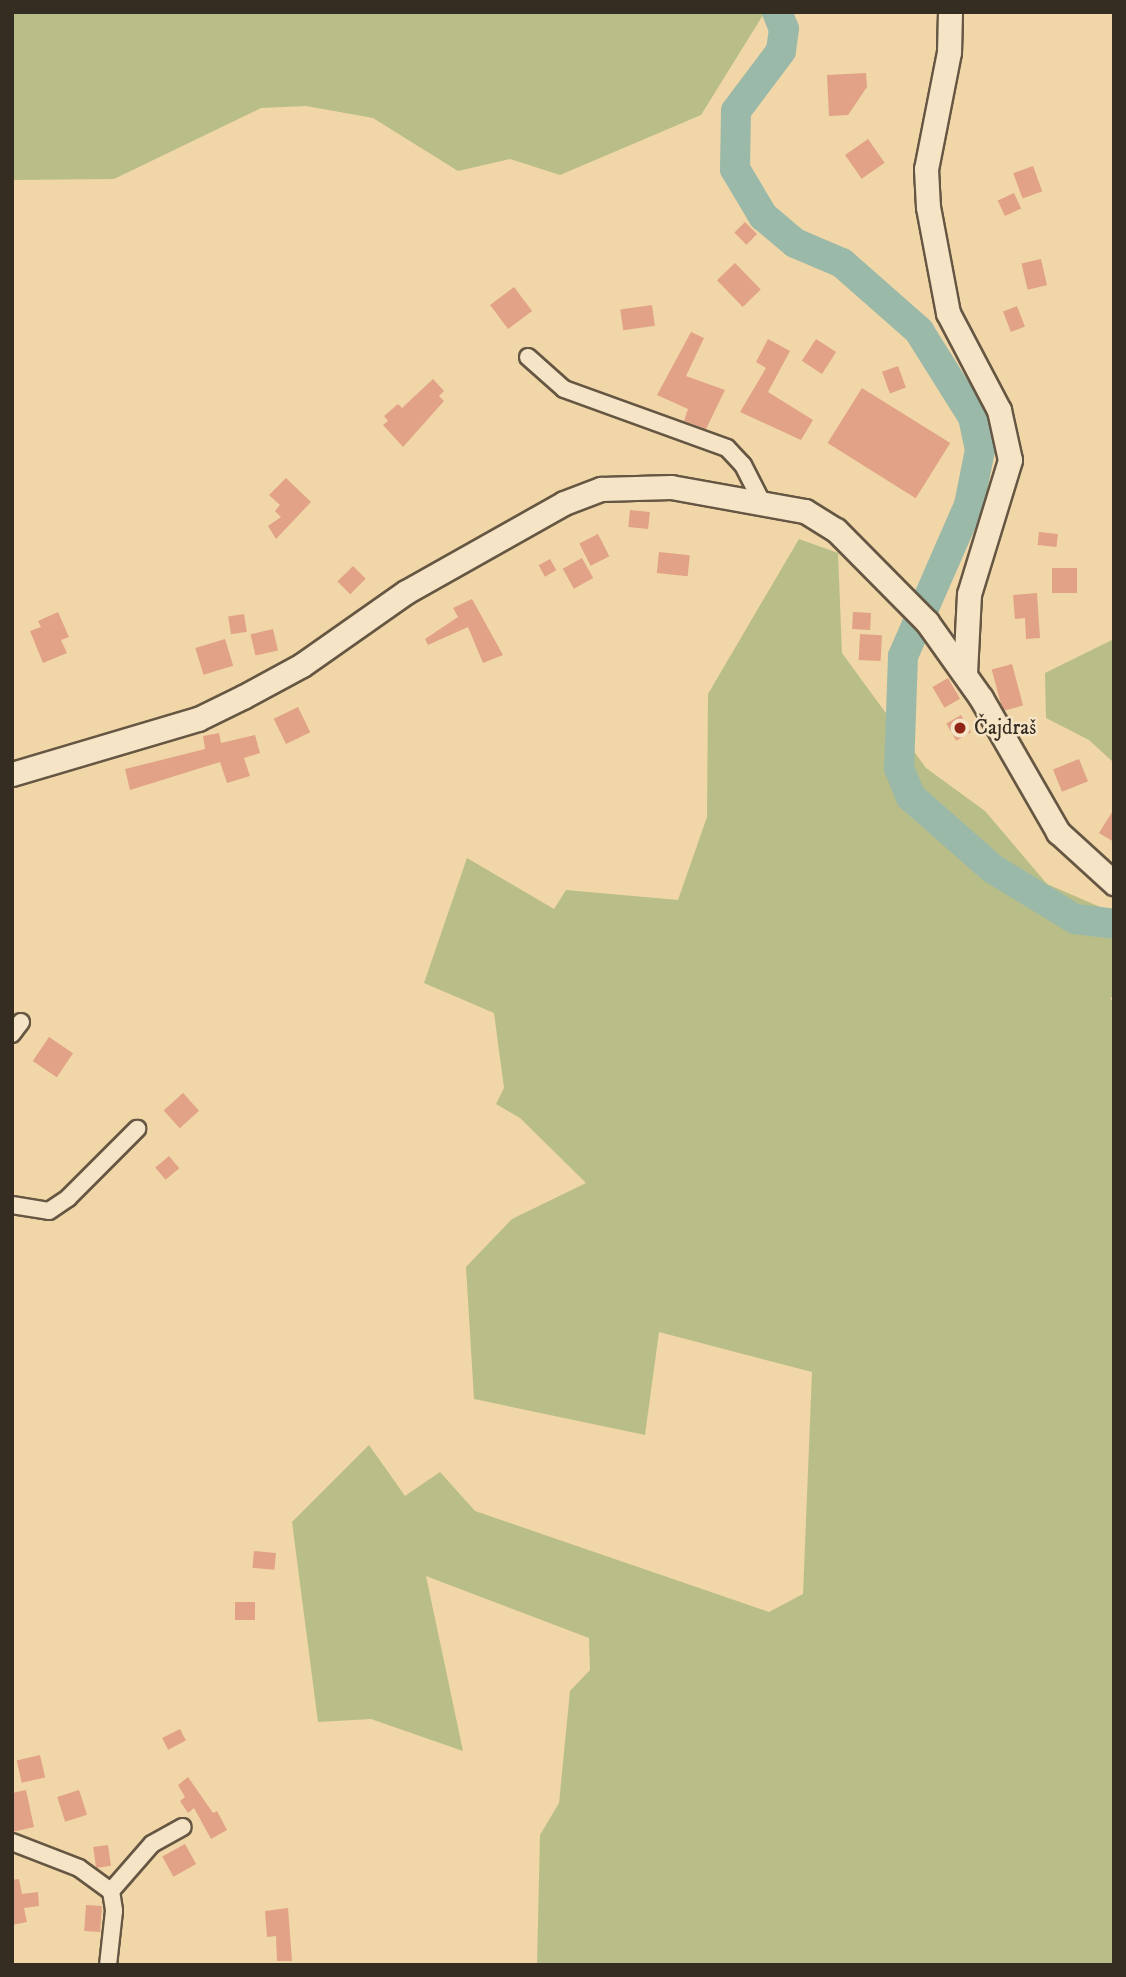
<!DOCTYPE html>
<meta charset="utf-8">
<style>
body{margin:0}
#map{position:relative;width:1126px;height:1977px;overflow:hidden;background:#f1d6a7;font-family:"IM FELL DW Pica",serif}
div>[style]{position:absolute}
.green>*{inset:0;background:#b9be88}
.river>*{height:30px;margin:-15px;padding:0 15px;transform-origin:15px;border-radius:15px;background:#9bb9a9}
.building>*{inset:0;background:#e1a287;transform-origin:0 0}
.roads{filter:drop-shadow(2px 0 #655743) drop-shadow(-2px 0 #655743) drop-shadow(0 2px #655743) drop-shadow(0 -2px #655743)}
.minor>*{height:16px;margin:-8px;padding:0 8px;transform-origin:8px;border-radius:8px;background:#f6e4c6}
.secondary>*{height:23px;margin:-11.5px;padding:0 11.5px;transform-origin:11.5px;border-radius:11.5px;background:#f6e4c6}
.dots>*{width:19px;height:19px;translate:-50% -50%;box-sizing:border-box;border:4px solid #f6e4c6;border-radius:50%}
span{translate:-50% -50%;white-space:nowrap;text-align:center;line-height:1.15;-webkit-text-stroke:5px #f6e4c6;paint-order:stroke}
.poi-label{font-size:21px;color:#362d22}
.left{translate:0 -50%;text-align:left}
.frame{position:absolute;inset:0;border:14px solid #362d22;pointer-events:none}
</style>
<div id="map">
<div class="green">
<i style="clip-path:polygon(12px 12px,765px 12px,701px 115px,560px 175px,510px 159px,458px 171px,373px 118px,306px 106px,261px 108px,114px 179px,12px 180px)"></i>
<i style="clip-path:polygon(799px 539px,838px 553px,842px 653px,926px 768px,985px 811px,1047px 884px,1114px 913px,1114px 997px,1110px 998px,1114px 1003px,1114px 1965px,537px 1965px,540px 1835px,559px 1803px,570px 1691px,590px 1670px,589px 1638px,426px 1576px,463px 1751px,371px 1719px,318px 1722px,292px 1522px,369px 1445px,405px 1496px,440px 1472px,475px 1511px,769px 1612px,803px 1594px,812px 1372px,659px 1332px,645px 1435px,474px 1399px,466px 1267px,512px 1219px,586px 1183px,520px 1118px,496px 1104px,504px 1088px,494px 1013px,424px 983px,467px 858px,554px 909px,566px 890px,678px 900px,707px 817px,708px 694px)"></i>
<i style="clip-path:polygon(1114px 639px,1114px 761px,1113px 762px,1089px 740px,1046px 718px,1045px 673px)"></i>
</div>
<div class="river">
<i style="left:777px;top:12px;width:18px;rotate:68deg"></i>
<i style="left:784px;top:29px;width:22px;rotate:98deg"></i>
<i style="left:781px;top:51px;width:75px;rotate:126.9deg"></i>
<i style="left:736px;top:111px;width:58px;rotate:91deg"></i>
<i style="left:735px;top:169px;width:55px;rotate:59.2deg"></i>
<i style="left:763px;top:216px;width:42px;rotate:40.2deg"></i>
<i style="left:795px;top:243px;width:51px;rotate:23.1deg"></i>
<i style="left:842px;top:263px;width:103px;rotate:41.4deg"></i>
<i style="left:919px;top:331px;width:102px;rotate:57.9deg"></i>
<i style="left:973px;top:417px;width:34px;rotate:78deg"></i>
<i style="left:980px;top:450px;width:56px;rotate:101.3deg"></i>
<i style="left:969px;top:505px;width:165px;rotate:113.6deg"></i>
<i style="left:903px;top:656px;width:112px;rotate:92deg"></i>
<i style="left:899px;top:768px;width:31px;rotate:68deg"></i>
<i style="left:911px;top:797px;width:109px;rotate:41.3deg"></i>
<i style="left:993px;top:869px;width:96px;rotate:31.4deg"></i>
<i style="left:1075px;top:919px;width:39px;rotate:7deg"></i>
</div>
<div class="building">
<i style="clip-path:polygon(866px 73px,867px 87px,848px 115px,829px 116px,827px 75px)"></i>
<i style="left:868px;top:139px;width:29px;height:28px;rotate:55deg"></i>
<i style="left:1033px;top:166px;width:27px;height:21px;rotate:70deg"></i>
<i style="left:1014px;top:193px;width:17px;height:18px;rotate:65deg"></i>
<i style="left:745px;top:222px;width:17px;height:15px;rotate:45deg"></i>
<i style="left:1041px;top:259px;width:27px;height:20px;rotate:77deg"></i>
<i style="left:735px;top:263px;width:37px;height:25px;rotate:46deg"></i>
<i style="left:514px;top:287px;width:30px;height:30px;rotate:53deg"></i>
<i style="left:652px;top:305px;width:21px;height:32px;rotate:82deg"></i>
<i style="left:1017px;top:306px;width:22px;height:15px;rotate:69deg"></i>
<i style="clip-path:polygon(691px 332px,704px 338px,686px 376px,725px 390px,706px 429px,684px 421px,688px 409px,657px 395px)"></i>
<i style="clip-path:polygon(768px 339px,790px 351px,768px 392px,813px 420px,801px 440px,740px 412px,766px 368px,756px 362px)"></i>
<i style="left:816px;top:339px;width:24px;height:26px;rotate:33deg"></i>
<i style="left:898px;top:366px;width:23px;height:17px;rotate:70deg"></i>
<i style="clip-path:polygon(433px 379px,444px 391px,439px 396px,444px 401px,403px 447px,383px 425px,388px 421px,384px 416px,398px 404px,402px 408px)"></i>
<i style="left:862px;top:388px;width:104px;height:65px;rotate:32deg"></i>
<i style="clip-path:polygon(286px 478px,311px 502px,276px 539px,268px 526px,281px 517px,275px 511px,280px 505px,269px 495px)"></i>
<i style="left:630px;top:510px;width:20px;height:17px;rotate:6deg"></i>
<i style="left:1039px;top:532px;width:19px;height:13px;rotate:6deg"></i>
<i style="left:598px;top:534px;width:25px;height:21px;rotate:63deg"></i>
<i style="left:659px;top:552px;width:31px;height:21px;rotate:6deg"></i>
<i style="left:582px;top:558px;width:23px;height:22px;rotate:61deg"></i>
<i style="left:550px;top:559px;width:13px;height:13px;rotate:61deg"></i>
<i style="left:353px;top:566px;width:18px;height:22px;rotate:45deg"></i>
<i style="left:1052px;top:568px;width:25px;height:25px"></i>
<i style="clip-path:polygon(1037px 593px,1040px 638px,1026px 639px,1025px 618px,1015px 619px,1013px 595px)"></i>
<i style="clip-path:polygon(472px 599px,503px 655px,483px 663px,468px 627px,428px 645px,425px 639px,458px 617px,453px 608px)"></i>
<i style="clip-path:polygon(58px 612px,69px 637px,61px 640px,67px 653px,43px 663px,30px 631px,41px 627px,38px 621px)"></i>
<i style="left:853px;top:612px;width:18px;height:17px;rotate:3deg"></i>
<i style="left:244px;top:614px;width:18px;height:16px;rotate:81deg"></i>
<i style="left:273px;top:629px;width:22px;height:23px;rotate:77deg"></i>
<i style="left:860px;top:634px;width:22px;height:26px;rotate:3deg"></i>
<i style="left:225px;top:639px;width:28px;height:31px;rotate:73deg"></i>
<i style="left:1012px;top:664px;width:43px;height:21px;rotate:75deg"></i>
<i style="left:948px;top:678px;width:24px;height:18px;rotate:60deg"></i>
<i style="left:298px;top:707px;width:28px;height:27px;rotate:64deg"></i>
<i style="left:961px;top:715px;width:20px;height:17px;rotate:60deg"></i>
<i style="clip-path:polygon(219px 733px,221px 743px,255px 735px,260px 753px,244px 758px,250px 776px,227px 783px,220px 762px,130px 790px,125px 769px,205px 749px,203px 736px)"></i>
<i style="left:1079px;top:759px;width:24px;height:28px;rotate:68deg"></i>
<i style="clip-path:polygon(1114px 809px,1114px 842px,1099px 833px)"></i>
<i style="left:49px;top:1037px;width:29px;height:29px;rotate:34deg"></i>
<i style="left:183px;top:1093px;width:24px;height:26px;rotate:48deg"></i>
<i style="left:169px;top:1156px;width:16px;height:18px;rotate:50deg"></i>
<i style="left:254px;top:1551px;width:22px;height:17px;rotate:5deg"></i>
<i style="left:235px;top:1602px;width:20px;height:18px"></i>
<i style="left:180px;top:1729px;width:13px;height:20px;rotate:63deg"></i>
<i style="left:40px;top:1755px;width:23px;height:24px;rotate:77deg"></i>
<i style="clip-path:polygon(188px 1777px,213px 1813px,217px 1811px,227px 1830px,211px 1839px,194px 1808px,188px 1813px,180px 1801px,185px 1797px,178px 1785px)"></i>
<i style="clip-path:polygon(26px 1790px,34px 1827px,12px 1832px,12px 1793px)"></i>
<i style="left:79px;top:1790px;width:26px;height:23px;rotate:72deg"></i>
<i style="left:185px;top:1844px;width:23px;height:26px;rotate:61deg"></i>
<i style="left:108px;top:1845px;width:21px;height:15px;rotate:82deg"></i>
<i style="clip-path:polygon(19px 1879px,22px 1894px,38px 1892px,39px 1906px,24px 1908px,27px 1922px,12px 1925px,12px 1880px)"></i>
<i style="left:86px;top:1905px;width:16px;height:26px;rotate:4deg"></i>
<i style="clip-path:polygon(288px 1908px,292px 1961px,277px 1961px,276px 1936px,267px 1937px,265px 1911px)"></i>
</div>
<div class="roads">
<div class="minor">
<i style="left:528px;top:357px;width:48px;rotate:41.6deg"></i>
<i style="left:564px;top:389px;width:173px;rotate:19.9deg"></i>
<i style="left:727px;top:448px;width:23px;rotate:47deg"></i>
<i style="left:743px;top:465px;width:39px;rotate:63deg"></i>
<i style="left:12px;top:1034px;width:15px;rotate:-53deg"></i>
<i style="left:12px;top:1205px;width:37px;rotate:9deg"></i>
<i style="left:49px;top:1211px;width:23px;rotate:-34deg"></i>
<i style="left:68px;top:1198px;width:98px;rotate:-45deg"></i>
<i style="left:12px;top:1842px;width:72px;rotate:21.2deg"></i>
<i style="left:79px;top:1868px;width:39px;rotate:36deg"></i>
<i style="left:111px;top:1891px;width:20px;rotate:81deg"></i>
<i style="left:114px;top:1911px;width:54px;rotate:96.3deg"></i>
<i style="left:111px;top:1891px;width:62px;rotate:-48.9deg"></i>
<i style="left:152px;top:1844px;width:35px;rotate:-29deg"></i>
</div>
<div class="secondary">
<i style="left:950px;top:12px;width:40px;rotate:91.4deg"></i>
<i style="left:949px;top:52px;width:119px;rotate:101.1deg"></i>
<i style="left:926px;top:169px;width:38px;rotate:87deg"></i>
<i style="left:928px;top:207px;width:108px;rotate:79.3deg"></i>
<i style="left:948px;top:313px;width:110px;rotate:62.3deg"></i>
<i style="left:999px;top:410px;width:51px;rotate:77.6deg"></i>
<i style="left:1010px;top:460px;width:140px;rotate:107deg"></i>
<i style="left:969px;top:594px;width:80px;rotate:92.9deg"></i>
<i style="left:12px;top:774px;width:194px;rotate:-16.5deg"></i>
<i style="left:198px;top:719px;width:50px;rotate:-26.1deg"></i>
<i style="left:243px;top:697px;width:67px;rotate:-28.5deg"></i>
<i style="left:302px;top:665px;width:127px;rotate:-35.1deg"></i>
<i style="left:406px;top:592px;width:181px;rotate:-29.4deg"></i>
<i style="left:564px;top:503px;width:40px;rotate:-21deg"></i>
<i style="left:601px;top:489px;width:70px;rotate:-1.6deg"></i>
<i style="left:671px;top:487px;width:136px;rotate:10.2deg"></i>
<i style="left:805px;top:511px;width:36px;rotate:32deg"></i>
<i style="left:836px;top:530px;width:129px;rotate:45.3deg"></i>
<i style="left:927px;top:622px;width:93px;rotate:54.6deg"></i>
<i style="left:981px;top:698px;width:155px;rotate:60.1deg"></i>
<i style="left:1058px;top:832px;width:76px;rotate:42.3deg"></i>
</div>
</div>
<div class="dots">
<i style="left:960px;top:728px;background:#8f2418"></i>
</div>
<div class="poi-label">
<span class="left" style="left:974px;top:728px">Čajdraš</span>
</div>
<div class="frame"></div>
</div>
